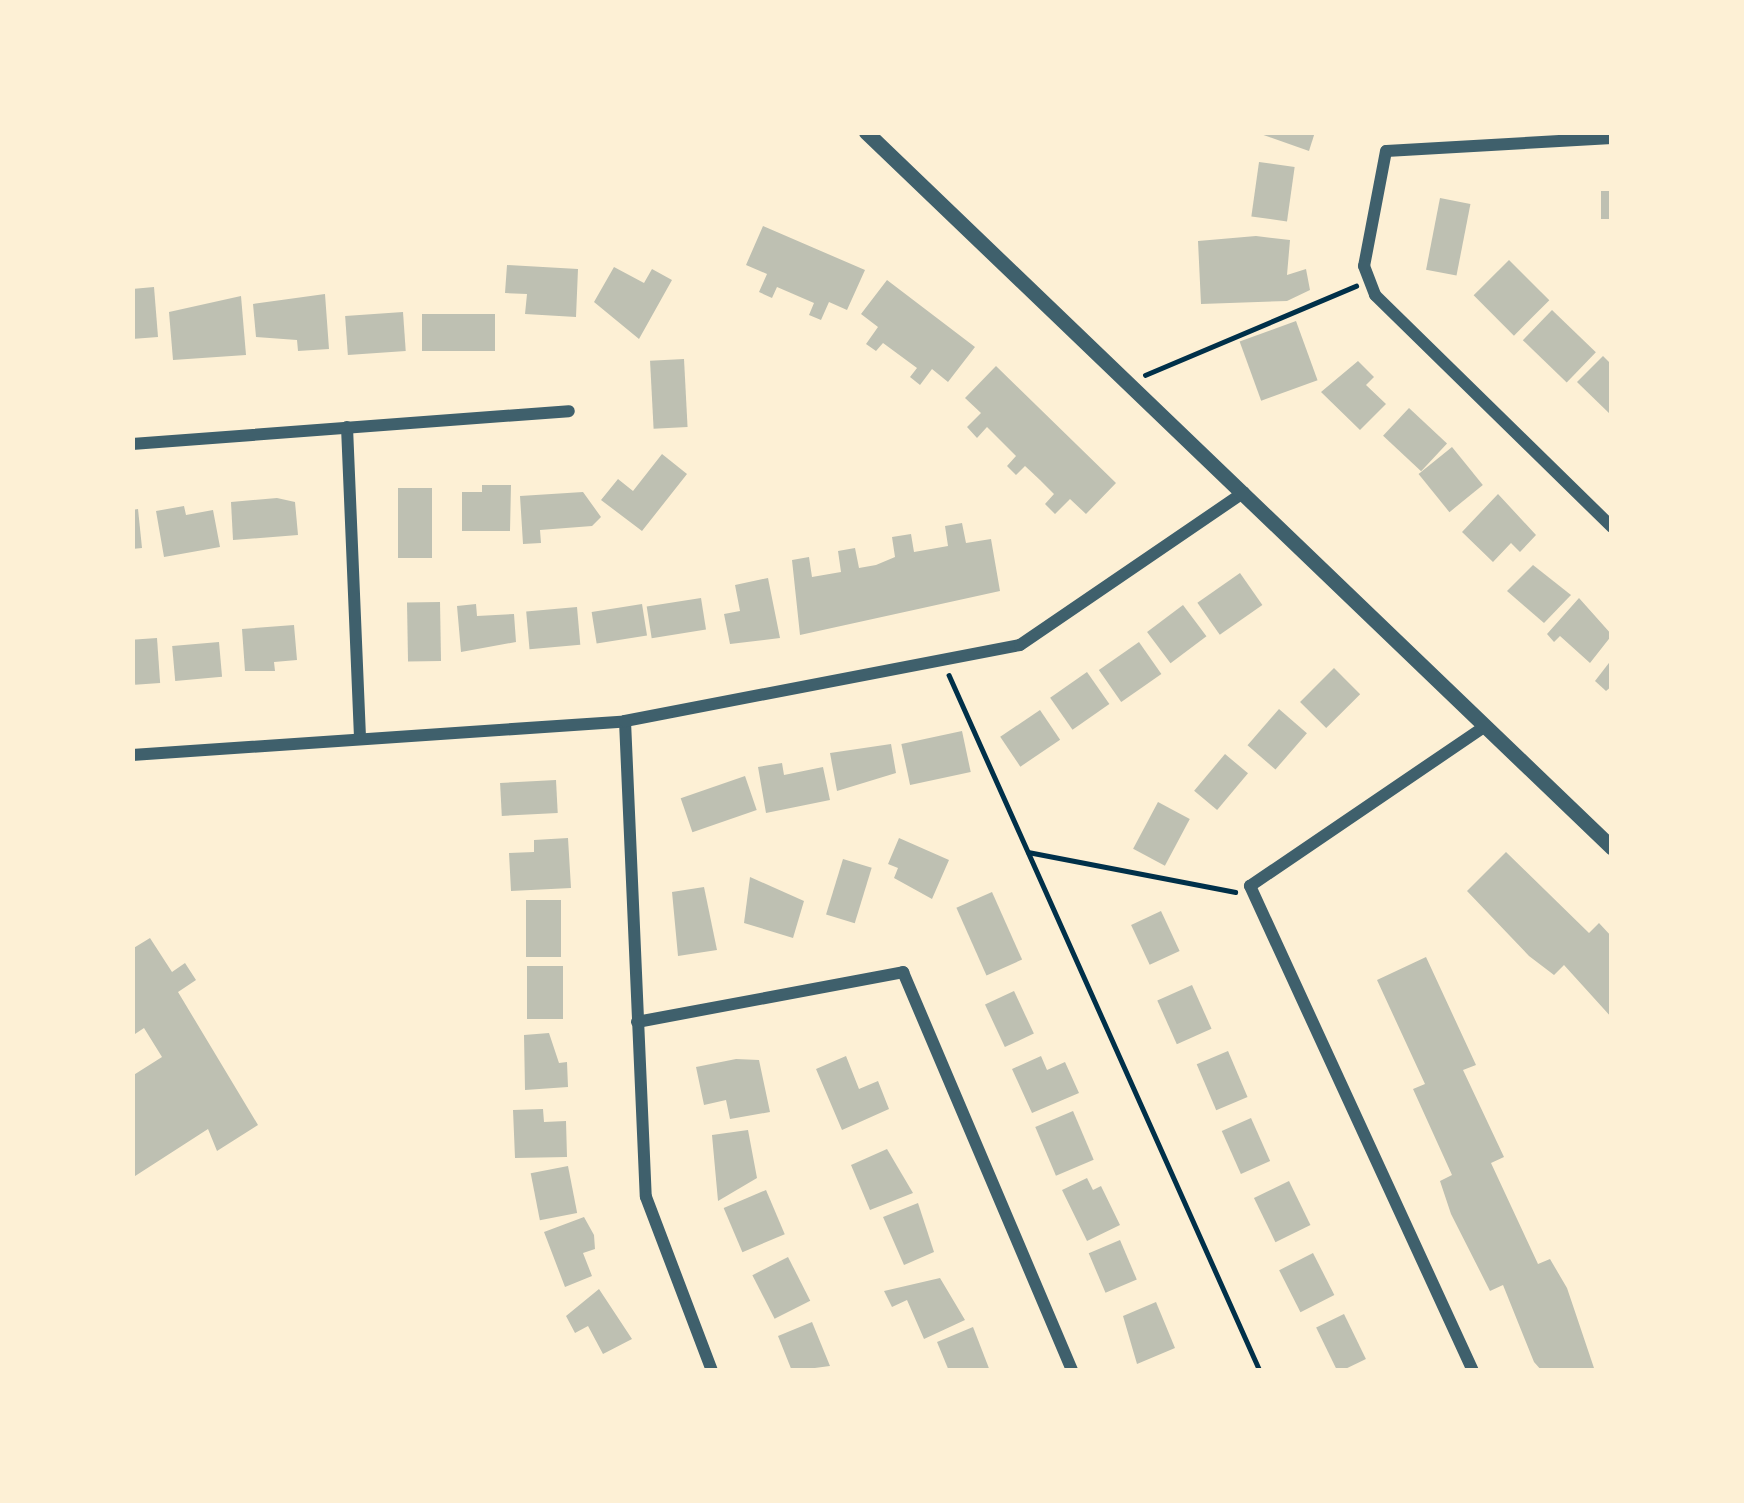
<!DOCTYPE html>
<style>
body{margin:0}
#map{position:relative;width:1744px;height:1503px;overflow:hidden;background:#fdf0d5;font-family:Arial,sans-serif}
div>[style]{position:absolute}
.building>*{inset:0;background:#bec0b2;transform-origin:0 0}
.path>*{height:4.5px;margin:-2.25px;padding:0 2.25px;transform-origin:2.25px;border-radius:2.25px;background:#003049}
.minor>*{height:12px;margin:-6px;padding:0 6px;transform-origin:6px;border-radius:6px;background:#3f606c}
.tertiary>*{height:15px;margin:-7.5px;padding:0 7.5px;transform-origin:7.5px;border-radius:7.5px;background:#3f606c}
span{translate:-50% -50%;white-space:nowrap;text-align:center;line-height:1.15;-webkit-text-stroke:9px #fdf0d5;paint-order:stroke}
.frame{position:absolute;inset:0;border:135px solid #fdf0d5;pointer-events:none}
</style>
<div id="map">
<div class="building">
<i style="clip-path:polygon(1255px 132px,1315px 132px,1309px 151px)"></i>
<i style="left:1259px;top:162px;width:36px;height:55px;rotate:8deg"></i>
<i style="left:1601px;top:191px;width:11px;height:28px"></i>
<i style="left:1440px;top:198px;width:31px;height:73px;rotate:11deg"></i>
<i style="clip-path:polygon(763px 226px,865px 270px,847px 310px,829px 302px,821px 320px,809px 315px,814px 303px,777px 287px,772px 298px,759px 292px,767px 274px,746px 265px)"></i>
<i style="clip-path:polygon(1256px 236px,1290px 240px,1287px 275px,1306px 269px,1310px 290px,1287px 301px,1201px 304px,1198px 241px)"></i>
<i style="left:1509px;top:260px;width:57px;height:50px;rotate:45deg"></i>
<i style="clip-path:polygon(507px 265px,578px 269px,576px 317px,525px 314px,527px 294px,505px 293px)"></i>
<i style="clip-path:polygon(614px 267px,644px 283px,652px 269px,672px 280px,639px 339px,594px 302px)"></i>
<i style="clip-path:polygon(887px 280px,975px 347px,948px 382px,932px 369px,920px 385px,910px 377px,917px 368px,883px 343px,876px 351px,866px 344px,878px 327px,861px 314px)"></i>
<i style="clip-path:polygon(154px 287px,158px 337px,132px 339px,132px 289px)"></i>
<i style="clip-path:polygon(325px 294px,329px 349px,298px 351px,297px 340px,256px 337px,253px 304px)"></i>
<i style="clip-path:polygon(241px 296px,246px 355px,173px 360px,169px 312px)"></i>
<i style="left:1552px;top:310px;width:61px;height:42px;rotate:44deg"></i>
<i style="left:403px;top:312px;width:39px;height:58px;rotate:86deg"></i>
<i style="left:422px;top:314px;width:73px;height:37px"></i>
<i style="left:1296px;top:321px;width:63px;height:60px;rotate:70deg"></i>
<i style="clip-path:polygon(1603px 356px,1612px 365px,1612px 416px,1577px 382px)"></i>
<i style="left:684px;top:359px;width:68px;height:34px;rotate:87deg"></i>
<i style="clip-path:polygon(1358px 361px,1374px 377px,1366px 385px,1386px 404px,1360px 430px,1321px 392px)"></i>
<i style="clip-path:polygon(996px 366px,1116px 483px,1086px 514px,1070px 499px,1055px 514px,1045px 504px,1054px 494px,1040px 480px,1025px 466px,1016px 475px,1007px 466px,1016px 456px,987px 427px,977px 438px,967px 427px,981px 413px,965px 398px)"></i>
<i style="left:1409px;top:408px;width:52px;height:38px;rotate:43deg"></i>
<i style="left:1452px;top:447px;width:49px;height:43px;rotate:51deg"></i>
<i style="clip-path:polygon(662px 454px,687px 474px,642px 531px,601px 500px,618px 479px,633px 491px)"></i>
<i style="clip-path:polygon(482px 485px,511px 485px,510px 531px,462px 531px,462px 492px,482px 492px)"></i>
<i style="left:398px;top:488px;width:34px;height:70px"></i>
<i style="clip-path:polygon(583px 492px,601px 517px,592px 526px,540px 530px,541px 543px,523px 544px,520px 496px)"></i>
<i style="clip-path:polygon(1498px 494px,1536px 535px,1520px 552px,1511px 543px,1493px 562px,1462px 532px)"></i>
<i style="clip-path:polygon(277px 498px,295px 502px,298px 535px,233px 540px,231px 502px)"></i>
<i style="clip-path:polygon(184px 506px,186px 515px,213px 510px,220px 547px,164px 557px,156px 511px)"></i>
<i style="clip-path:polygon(138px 509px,142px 548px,132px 549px,132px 510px)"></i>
<i style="clip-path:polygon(962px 523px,966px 543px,991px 539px,1000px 591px,800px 635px,792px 560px,809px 557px,812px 577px,841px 572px,838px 551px,855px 548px,859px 568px,876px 565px,895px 557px,892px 537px,911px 534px,914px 552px,948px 546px,945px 526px)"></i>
<i style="clip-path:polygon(1533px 565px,1571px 595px,1544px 623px,1507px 591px)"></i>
<i style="left:1240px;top:573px;width:39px;height:52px;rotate:55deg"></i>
<i style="clip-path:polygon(768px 578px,780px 638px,730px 644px,724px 614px,740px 611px,735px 585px)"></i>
<i style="left:701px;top:598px;width:32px;height:55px;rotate:81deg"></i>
<i style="clip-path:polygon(1579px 598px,1612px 635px,1590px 663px,1560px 636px,1554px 642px,1547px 634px)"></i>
<i style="left:440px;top:602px;width:59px;height:33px;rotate:89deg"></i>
<i style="clip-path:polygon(476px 604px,477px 616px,514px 614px,516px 642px,461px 652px,457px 606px)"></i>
<i style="left:642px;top:604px;width:32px;height:51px;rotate:81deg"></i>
<i style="left:1183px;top:605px;width:39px;height:45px;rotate:53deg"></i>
<i style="left:577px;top:607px;width:38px;height:51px;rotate:85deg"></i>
<i style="clip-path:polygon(294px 625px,297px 660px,274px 662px,275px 671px,245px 671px,242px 629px)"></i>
<i style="left:157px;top:638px;width:45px;height:25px;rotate:86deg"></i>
<i style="left:219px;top:642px;width:35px;height:47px;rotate:85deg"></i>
<i style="left:1139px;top:642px;width:39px;height:49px;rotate:55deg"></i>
<i style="clip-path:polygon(1612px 659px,1612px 686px,1606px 691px,1595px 681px)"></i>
<i style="left:1334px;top:668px;width:37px;height:48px;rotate:45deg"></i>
<i style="left:1087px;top:672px;width:39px;height:45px;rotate:55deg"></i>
<i style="left:1279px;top:709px;width:37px;height:48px;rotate:41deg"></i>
<i style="left:1040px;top:710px;width:36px;height:48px;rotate:56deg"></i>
<i style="left:962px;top:731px;width:42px;height:62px;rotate:78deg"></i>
<i style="clip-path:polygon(891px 744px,896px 773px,837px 791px,830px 753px)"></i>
<i style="left:1225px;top:754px;width:30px;height:48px;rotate:40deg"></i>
<i style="clip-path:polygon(782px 763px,784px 775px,823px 767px,830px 800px,766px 813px,758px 767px)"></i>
<i style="left:745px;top:776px;width:36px;height:68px;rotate:71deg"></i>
<i style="left:556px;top:780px;width:33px;height:56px;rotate:87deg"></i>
<i style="left:1158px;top:802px;width:36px;height:53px;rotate:28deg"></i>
<i style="clip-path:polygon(568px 838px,571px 888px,511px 891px,509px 853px,534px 852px,534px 840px)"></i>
<i style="clip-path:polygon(899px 838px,949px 860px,932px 899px,894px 878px,898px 868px,888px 864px)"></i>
<i style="clip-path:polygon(1506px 852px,1589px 933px,1599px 923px,1612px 937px,1612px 1018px,1564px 965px,1554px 975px,1529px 956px,1467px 891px)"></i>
<i style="left:843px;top:859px;width:30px;height:58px;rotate:17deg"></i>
<i style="clip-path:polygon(750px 877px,804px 901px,793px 938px,744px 923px)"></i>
<i style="clip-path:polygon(704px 887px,717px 950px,678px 956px,672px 892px)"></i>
<i style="left:992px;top:892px;width:74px;height:39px;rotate:66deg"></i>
<i style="left:526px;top:900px;width:35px;height:57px"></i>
<i style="left:1161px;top:911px;width:44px;height:33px;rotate:65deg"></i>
<i style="clip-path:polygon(150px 938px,172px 972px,185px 963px,196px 980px,178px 992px,258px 1125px,217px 1151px,208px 1129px,132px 1178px,132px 1076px,162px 1057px,144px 1028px,132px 1036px,132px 949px)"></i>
<i style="clip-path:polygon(1426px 957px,1476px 1065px,1463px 1070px,1504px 1157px,1491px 1163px,1538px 1264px,1550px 1259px,1567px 1288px,1595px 1371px,1542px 1371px,1534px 1362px,1503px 1285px,1490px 1291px,1451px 1214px,1440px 1181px,1452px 1175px,1413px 1089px,1425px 1084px,1377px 980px)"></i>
<i style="left:563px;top:966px;width:53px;height:36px;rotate:90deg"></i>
<i style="left:1192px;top:985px;width:48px;height:38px;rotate:66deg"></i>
<i style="left:1014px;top:991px;width:47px;height:32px;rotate:65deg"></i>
<i style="clip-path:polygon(549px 1033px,559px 1063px,567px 1062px,568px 1087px,525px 1090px,524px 1035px)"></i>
<i style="left:1228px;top:1051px;width:50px;height:34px;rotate:67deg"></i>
<i style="clip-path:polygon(846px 1056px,859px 1089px,878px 1081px,889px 1109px,842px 1130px,816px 1069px)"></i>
<i style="clip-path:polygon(1041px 1056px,1047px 1070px,1065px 1062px,1079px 1093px,1032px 1113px,1012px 1069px)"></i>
<i style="clip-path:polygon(736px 1059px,759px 1060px,770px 1112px,730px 1119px,726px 1100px,704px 1105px,696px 1067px)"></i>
<i style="clip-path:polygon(543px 1109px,544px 1122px,566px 1121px,567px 1157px,515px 1158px,513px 1110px)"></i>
<i style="left:1073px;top:1111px;width:53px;height:41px;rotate:67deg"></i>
<i style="left:1251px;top:1118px;width:47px;height:32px;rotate:66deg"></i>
<i style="clip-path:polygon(748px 1130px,757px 1178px,718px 1201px,712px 1135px)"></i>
<i style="clip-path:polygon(887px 1149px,913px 1193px,870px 1210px,851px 1165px)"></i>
<i style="left:568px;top:1166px;width:48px;height:38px;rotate:79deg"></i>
<i style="clip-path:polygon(1087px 1178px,1093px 1190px,1101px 1186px,1120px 1225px,1087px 1241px,1062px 1190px)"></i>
<i style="left:1289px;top:1181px;width:49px;height:39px;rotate:64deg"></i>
<i style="left:766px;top:1190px;width:48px;height:46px;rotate:67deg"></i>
<i style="clip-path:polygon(918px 1203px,934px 1252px,904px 1265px,883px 1217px)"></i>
<i style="clip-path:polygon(584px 1217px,594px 1235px,595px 1249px,583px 1253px,592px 1276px,565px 1287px,544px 1232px)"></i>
<i style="left:1120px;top:1240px;width:43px;height:34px;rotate:67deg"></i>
<i style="left:1313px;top:1253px;width:47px;height:38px;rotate:63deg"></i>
<i style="left:788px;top:1257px;width:49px;height:40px;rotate:63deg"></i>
<i style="clip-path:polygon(940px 1278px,965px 1320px,924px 1339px,907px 1300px,892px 1307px,884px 1291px)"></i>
<i style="clip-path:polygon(599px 1289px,632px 1339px,603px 1354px,588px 1326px,575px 1333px,566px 1316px)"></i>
<i style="clip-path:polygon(1156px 1302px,1175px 1348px,1137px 1364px,1123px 1316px)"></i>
<i style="left:1344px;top:1314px;width:50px;height:31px;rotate:64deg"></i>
<i style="clip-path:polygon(812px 1322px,830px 1366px,792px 1371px,778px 1336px)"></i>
<i style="clip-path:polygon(973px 1327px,990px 1371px,949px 1371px,937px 1342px)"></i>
</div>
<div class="path">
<i style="left:1145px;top:375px;width:229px;rotate:-22.9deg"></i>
<i style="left:949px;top:675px;width:762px;rotate:65.92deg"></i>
<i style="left:1028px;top:852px;width:211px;rotate:10.9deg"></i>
</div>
<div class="minor">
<i style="left:1612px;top:138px;width:226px;rotate:176.7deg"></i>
<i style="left:1386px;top:151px;width:117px;rotate:100.8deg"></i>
<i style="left:1364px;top:266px;width:31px;rotate:69deg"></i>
<i style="left:1375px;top:295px;width:332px;rotate:44.4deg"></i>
<i style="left:347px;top:427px;width:312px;rotate:87.6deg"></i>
<i style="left:132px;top:444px;width:438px;rotate:-4.3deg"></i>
<i style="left:625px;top:721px;width:476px;rotate:87.5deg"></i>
<i style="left:646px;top:1197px;width:186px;rotate:69.2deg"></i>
<i style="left:132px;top:755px;width:494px;rotate:-3.9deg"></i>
<i style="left:625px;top:721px;width:402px;rotate:-10.9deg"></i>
<i style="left:1020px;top:645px;width:271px;rotate:-34.3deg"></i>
<i style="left:637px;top:1022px;width:271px;rotate:-10.6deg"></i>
<i style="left:903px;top:972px;width:433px;rotate:67deg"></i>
<i style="left:1473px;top:1371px;width:534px;rotate:-114.69deg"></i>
<i style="left:1250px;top:886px;width:284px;rotate:-34.2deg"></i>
</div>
<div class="tertiary">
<i style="left:866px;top:132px;width:1034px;rotate:43.82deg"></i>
</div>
<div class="frame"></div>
</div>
